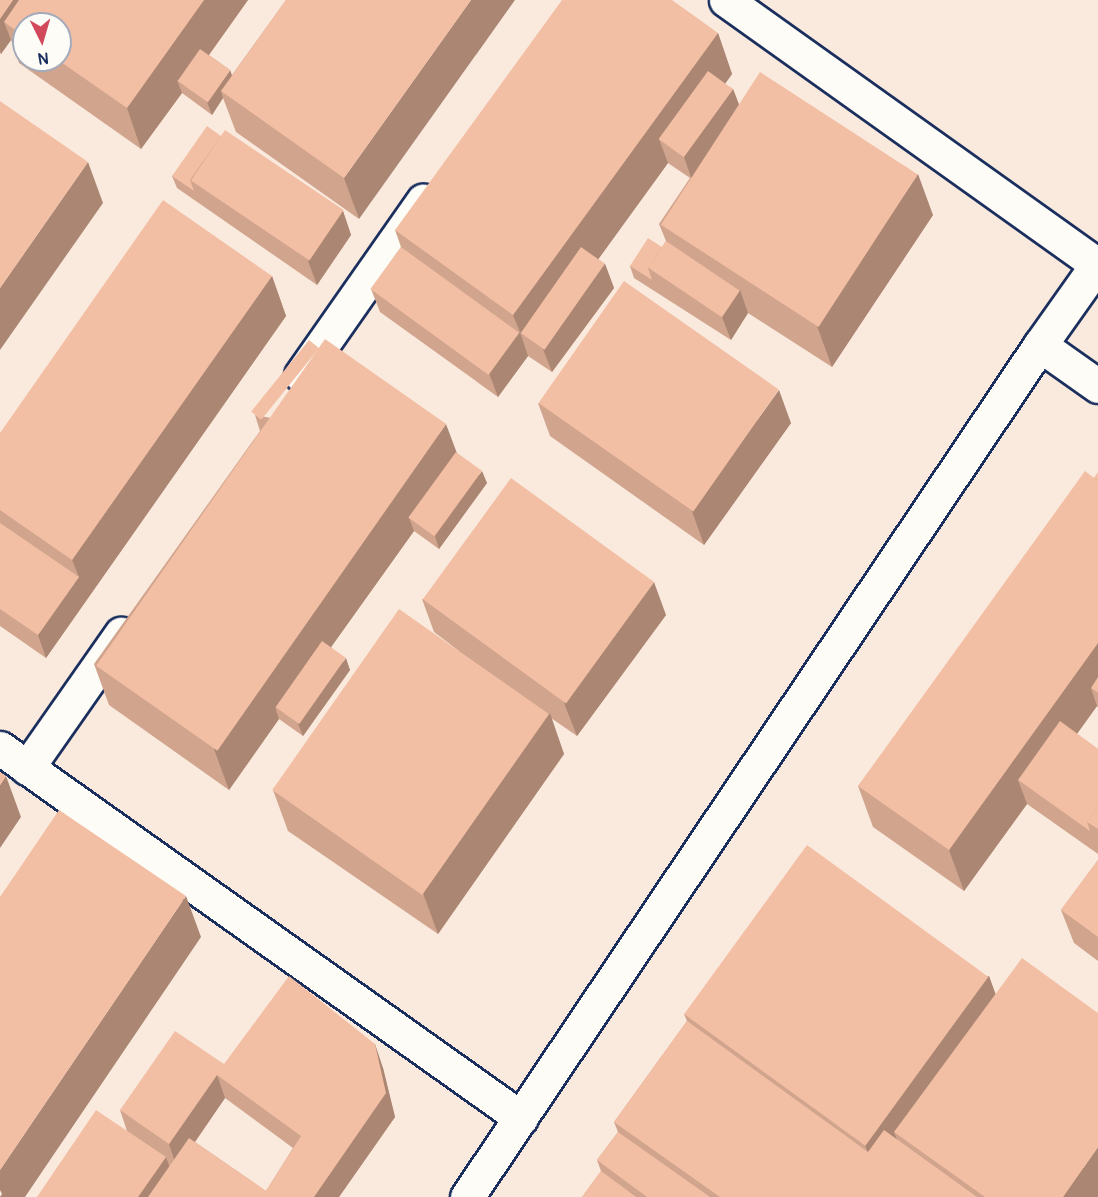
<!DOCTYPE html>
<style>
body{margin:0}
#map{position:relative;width:1098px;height:1197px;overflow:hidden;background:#faeade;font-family:Pangolin,sans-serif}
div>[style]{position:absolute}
.roads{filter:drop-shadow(2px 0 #1b2f5e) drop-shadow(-2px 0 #1b2f5e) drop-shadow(0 2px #1b2f5e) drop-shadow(0 -2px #1b2f5e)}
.minor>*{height:33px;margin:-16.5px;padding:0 16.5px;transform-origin:16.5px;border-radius:16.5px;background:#fdfcf7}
.wall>*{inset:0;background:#d1a48d}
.shaded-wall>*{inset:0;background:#aa8673}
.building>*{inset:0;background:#f3bfa4;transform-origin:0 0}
span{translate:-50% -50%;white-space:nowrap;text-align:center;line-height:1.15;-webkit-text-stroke:4.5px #fdfcf7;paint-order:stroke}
.north{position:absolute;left:12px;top:12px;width:60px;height:60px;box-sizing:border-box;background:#fdfcf7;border:2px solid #a3aaba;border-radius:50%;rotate:175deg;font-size:16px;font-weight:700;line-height:24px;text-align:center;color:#1b2f5e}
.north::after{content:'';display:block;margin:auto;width:21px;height:27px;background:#d1495b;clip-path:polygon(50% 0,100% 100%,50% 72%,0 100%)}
</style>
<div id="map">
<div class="roads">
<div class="minor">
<i style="left:726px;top:0;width:456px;rotate:35.5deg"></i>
<i style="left:1040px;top:345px;width:71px;rotate:35.3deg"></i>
<i style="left:301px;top:375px;width:213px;rotate:-55deg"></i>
<i style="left:0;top:748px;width:639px;rotate:35.38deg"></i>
<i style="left:27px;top:768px;width:164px;rotate:-55deg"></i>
<i style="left:467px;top:1197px;width:1027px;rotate:-56.08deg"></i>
<i style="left:1040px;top:345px;width:100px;rotate:-54.7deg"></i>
</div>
</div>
<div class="wall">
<i style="clip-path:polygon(evenodd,0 0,248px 0,209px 55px,230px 70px,232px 75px,286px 0,359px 219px,236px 132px,223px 98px,212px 115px,182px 93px,141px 149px,19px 63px,11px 40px,1px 54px,0 53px,0 0,24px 24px,60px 60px,24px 60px,24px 24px)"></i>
<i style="clip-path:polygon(718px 33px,732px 74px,725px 84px,733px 89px,739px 104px,933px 215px,832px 367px,748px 313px,731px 340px,634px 278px,630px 266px,662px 247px,666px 241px,659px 224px,690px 178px,668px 163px,598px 259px,605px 264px,614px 288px,552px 372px,528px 356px,498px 397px,380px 312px,371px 289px,401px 247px,395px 230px)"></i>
<i style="clip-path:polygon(221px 136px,343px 211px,351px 235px,317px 285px,177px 188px,172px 176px)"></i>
<i style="clip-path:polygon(272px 276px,286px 316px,46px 658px,0 626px,0 433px)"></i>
<i style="clip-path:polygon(538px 403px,791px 423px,704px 545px,550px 436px)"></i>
<i style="clip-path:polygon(255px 415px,456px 452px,487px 483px,439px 549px,414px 531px,331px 647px,350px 670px,303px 736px,279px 719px,229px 790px,109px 705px,94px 664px,260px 431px)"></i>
<i style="clip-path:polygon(1098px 473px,1098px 708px,1097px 706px,1077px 734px,1098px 749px,1098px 854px,1027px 804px,964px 891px,873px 827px,858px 786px)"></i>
<i style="clip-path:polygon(422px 599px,666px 615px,577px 736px,551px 718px,564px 754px,438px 934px,288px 831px,273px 790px,459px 651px,434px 632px)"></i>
<i style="clip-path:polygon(1098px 860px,1098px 961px,1074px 943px,1061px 910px)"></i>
<i style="clip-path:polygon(989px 976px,995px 994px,1098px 1197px,582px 1197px,601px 1171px,597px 1160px,618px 1132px,614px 1122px,687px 1021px,684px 1014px)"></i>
<i style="clip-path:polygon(evenodd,224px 1064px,383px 1068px,395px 1117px,339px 1197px,37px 1197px,127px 1131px,120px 1110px,224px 1064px,225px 1098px,293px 1148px,266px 1191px,195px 1142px,225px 1098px)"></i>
</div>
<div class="shaded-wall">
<i style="clip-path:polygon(13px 0,38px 0,4px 22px,11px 40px,1px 54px,0 50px,0 19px)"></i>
<i style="clip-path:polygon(204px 0,248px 0,186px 87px,177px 80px,182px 93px,141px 149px,127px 108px)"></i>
<i style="clip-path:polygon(471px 0,515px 0,359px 219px,344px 178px)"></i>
<i style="clip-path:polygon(718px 33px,732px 74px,676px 151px,659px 139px,668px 163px,537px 344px,520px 332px,513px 315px)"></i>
<i style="clip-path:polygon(230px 70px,234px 82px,221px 91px,223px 98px,212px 115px,207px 102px)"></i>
<i style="clip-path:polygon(733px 89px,742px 113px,692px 180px,684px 157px)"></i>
<i style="clip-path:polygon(88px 162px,103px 203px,0 350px,0 288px)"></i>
<i style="clip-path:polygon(918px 174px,933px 215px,832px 367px,817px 326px)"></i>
<i style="clip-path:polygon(343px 211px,351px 235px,317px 285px,308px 261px)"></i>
<i style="clip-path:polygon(605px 264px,614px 288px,552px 372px,543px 349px)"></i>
<i style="clip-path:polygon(272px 276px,286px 316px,46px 658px,38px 635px,79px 577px,72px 560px)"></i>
<i style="clip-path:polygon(740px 290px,748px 313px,731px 340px,722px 317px)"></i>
<i style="clip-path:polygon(520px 332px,528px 356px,498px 397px,489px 373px)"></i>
<i style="clip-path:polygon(779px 390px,791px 423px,704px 545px,692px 511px)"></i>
<i style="clip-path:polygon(446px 424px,461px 464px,409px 518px,414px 531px,284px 713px,275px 707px,279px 719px,229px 790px,214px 749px)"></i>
<i style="clip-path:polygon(482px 471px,487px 483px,439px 549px,435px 536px)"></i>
<i style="clip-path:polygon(654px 582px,666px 615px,577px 736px,564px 703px)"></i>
<i style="clip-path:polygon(1098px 643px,1098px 693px,1091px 688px,1097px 706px,1035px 792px,1018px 780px,1027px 804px,964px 891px,949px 850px)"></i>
<i style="clip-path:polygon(346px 658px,350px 670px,303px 736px,298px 724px)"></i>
<i style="clip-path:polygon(550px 713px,564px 754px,438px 934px,423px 893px)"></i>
<i style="clip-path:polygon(6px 776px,21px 817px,0 848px,0 785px)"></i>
<i style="clip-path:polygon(186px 896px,201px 937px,25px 1197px,0 1197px,2px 1194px,0 1190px,0 1170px)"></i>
<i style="clip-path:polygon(989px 976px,1004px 1017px,894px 1132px,903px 1155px,880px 1185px,865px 1145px)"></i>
<i style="clip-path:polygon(375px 1044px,383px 1068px,395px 1117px,339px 1197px,314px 1197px)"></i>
<i style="clip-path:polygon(217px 1075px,225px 1098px,177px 1168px,169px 1144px)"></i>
<i style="clip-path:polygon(1098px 1147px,1098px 1197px,1063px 1197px)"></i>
<i style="clip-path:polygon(166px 1157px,178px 1191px,173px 1197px,138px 1197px)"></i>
</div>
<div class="building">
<i style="clip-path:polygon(0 0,13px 0,0 19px)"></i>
<i style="clip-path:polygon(19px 0,204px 0,127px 108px,58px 60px,60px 60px,60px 24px,24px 24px,24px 36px,4px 22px)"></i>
<i style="clip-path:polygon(286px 0,471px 0,344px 178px,221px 91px)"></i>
<i style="clip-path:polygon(562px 0,672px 0,718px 33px,513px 315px,395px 230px)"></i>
<i style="left:200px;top:49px;width:37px;height:39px;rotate:35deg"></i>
<i style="left:708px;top:71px;width:31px;height:84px;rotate:36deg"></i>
<i style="left:760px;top:72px;width:188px;height:182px;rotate:33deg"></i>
<i style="clip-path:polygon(0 101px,88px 162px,0 288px)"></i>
<i style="clip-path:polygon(207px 126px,221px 136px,190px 180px,194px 191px,172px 176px)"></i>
<i style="left:225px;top:130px;width:143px;height:61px;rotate:34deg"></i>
<i style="clip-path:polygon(163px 200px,272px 276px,72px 560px,0 510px,0 433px)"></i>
<i style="clip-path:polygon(648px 238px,662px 247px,648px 268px,652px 280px,630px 266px)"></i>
<i style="left:666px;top:241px;width:89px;height:32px;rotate:34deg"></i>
<i style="left:401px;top:247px;width:146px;height:52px;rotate:36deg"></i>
<i style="left:581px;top:247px;width:29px;height:105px;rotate:35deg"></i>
<i style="left:624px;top:281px;width:189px;height:149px;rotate:35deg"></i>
<i style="left:325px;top:339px;width:148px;height:399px;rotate:35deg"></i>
<i style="left:309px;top:340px;width:13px;height:92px;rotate:39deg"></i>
<i style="left:456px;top:452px;width:32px;height:81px;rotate:36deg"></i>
<i style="clip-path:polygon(1085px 471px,1098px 481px,1098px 643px,949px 850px,858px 786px)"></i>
<i style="clip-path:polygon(1098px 472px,1098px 481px,1094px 478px)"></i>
<i style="left:511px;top:478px;width:177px;height:150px;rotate:36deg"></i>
<i style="clip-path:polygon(0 523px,79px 577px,38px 635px,0 609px)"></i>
<i style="left:399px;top:609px;width:183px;height:221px;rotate:35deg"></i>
<i style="left:322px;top:641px;width:29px;height:81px;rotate:35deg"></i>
<i style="clip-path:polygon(1098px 677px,1098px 693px,1091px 688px)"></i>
<i style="clip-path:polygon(1060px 721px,1098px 749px,1098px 806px,1087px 822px,1090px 831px,1018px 780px)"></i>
<i style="clip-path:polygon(0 772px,6px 776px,0 785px)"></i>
<i style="clip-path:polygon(1098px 806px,1098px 829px,1087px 822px)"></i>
<i style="clip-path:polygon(59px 810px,186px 896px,0 1170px,0 897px)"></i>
<i style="left:807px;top:845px;width:224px;height:209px;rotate:36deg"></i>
<i style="clip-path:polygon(1098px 860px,1098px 937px,1061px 910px)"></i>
<i style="clip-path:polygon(1022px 958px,1098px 1013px,1098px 1147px,1063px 1197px,985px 1197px,894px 1132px)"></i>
<i style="clip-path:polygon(289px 976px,375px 1044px,386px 1093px,314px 1197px,148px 1197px,189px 1138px,266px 1191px,301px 1136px,217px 1075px,169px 1144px,120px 1110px,175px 1031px,224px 1064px)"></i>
<i style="clip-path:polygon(687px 1021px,868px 1152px,884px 1130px,977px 1197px,720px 1197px,614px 1122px)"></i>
<i style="clip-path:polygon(96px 1110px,166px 1157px,138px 1197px,37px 1197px)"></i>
<i style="clip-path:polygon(618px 1132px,710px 1197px,647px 1197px,597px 1160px)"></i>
<i style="clip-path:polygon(601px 1171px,636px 1197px,582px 1197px)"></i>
</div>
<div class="north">N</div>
</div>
